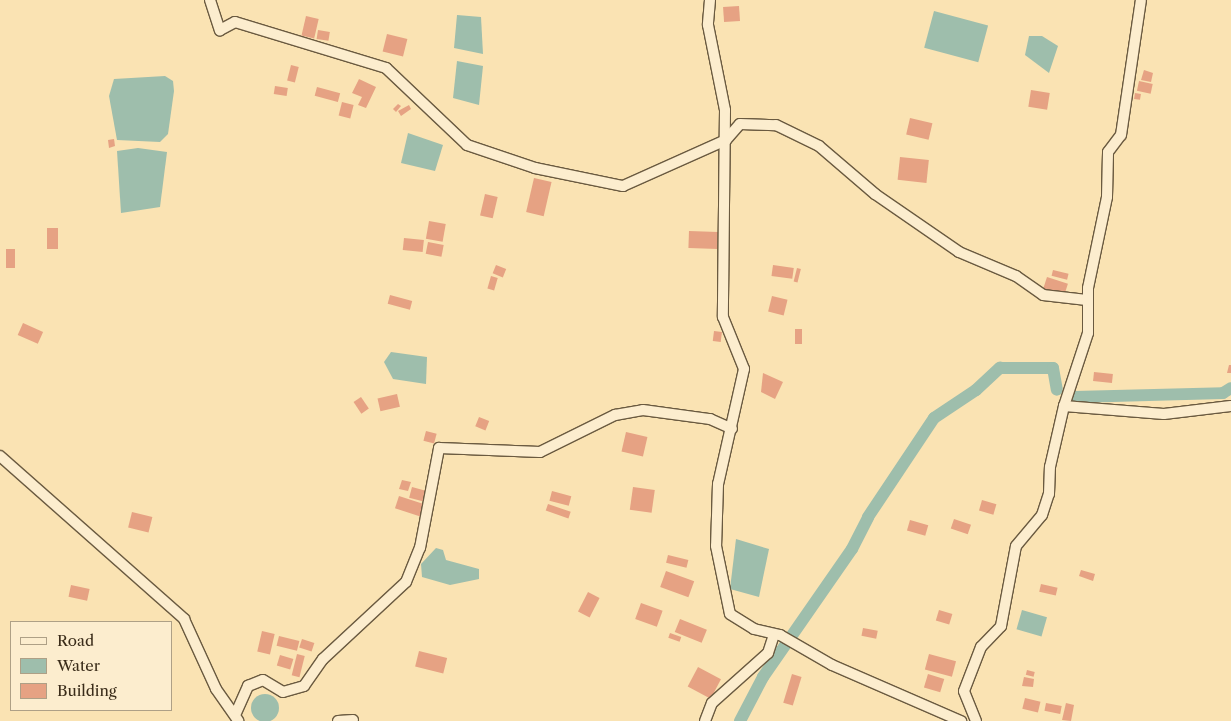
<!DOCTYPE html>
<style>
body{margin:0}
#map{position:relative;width:1231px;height:721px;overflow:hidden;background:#fae3b3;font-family:"Libre Caslon Text",serif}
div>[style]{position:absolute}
.water>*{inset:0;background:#9ebeac;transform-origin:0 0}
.round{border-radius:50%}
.canal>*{height:12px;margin:-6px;padding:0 6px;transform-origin:6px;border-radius:6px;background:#9ebeac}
.building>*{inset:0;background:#e6a283;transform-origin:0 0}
.roads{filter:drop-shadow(1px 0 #6a5a40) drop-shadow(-1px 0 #6a5a40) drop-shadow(0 1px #6a5a40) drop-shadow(0 -1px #6a5a40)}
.minor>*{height:10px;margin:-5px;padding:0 5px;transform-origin:5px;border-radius:5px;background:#fcedce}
span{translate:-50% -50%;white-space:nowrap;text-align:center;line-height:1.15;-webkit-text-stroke:4px #fcedce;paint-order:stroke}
.legend{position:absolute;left:10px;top:621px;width:162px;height:90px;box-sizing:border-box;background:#fcedce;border:1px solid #aea086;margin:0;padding:6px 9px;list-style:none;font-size:15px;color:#3a2c19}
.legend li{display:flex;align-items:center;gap:10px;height:25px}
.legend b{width:25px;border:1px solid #aea086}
</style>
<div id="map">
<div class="water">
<i style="left:934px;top:11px;width:56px;height:38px;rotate:15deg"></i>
<i style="clip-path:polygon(457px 15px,481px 17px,483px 54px,454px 48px)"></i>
<i style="clip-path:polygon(1029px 36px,1042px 36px,1058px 46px,1049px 73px,1025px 55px)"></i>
<i style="clip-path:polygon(457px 61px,483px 66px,479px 105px,453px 98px)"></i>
<i style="clip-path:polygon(165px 76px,173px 81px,174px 91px,168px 134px,160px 142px,117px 140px,109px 96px,114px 79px)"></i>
<i style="clip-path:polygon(408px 133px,443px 145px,435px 171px,401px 163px)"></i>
<i style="clip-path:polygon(138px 148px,167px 152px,160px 207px,121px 213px,117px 151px)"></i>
<i style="clip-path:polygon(391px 352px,427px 357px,426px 384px,393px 379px,384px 362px)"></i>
<i style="clip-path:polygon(736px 539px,769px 549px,759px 597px,730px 589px)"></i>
<i style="clip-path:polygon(436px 548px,443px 550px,446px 560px,479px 569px,479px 579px,450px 585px,422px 577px,421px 564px)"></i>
<i style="left:1022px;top:610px;width:26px;height:20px;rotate:16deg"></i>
<i class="round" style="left:251px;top:694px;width:28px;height:28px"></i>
</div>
<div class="canal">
<i style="left:1075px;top:397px;width:148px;rotate:-1.5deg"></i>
<i style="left:1223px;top:393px;width:9px;rotate:-32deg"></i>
<i style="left:740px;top:721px;width:50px;rotate:-62.4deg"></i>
<i style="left:763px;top:677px;width:156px;rotate:-55.2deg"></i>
<i style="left:852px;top:549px;width:36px;rotate:-63deg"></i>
<i style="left:868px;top:517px;width:119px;rotate:-56.3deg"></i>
<i style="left:934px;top:418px;width:50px;rotate:-33.7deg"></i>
<i style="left:976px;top:390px;width:33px;rotate:-43deg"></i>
<i style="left:1000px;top:368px;width:53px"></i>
<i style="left:1053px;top:368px;width:22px;rotate:80deg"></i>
</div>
<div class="building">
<i style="left:739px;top:6px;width:15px;height:16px;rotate:86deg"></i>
<i style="left:306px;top:16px;width:13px;height:20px;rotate:13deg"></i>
<i style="left:318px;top:30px;width:12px;height:9px;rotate:9deg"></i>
<i style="left:387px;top:34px;width:21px;height:18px;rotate:14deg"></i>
<i style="left:291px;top:65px;width:8px;height:16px;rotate:14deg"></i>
<i style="clip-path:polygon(1144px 70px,1153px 73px,1151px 82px,1141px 80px)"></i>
<i style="clip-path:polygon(359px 79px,376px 87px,366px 108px,358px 105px,362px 97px,352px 93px)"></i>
<i style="left:1139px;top:81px;width:14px;height:10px;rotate:12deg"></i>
<i style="left:275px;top:86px;width:13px;height:8px;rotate:9deg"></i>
<i style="left:317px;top:87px;width:24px;height:9px;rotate:15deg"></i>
<i style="left:1031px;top:90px;width:19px;height:17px;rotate:9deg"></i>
<i style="left:1135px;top:93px;width:6px;height:6px;rotate:9deg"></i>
<i style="left:342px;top:102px;width:12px;height:14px;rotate:14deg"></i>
<i style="clip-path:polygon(398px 104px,401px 106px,396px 112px,393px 109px)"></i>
<i style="clip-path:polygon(409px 105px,411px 109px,401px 116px,398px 111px)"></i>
<i style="left:910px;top:118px;width:23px;height:17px;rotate:13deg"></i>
<i style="clip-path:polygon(114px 139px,115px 146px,109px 148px,108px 140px)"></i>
<i style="left:900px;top:157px;width:29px;height:23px;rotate:6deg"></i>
<i style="left:534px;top:178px;width:18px;height:35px;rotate:13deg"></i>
<i style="left:485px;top:194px;width:13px;height:22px;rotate:13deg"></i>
<i style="left:429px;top:221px;width:17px;height:18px;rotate:10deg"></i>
<i style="left:47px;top:228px;width:11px;height:21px"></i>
<i style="left:689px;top:231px;width:29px;height:17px;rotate:2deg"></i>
<i style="left:404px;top:238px;width:20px;height:12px;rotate:6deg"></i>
<i style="left:428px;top:242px;width:16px;height:12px;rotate:11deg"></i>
<i style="left:6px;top:249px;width:9px;height:19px"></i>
<i style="left:496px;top:265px;width:11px;height:9px;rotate:22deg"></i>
<i style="left:773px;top:265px;width:21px;height:11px;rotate:8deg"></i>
<i style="left:797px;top:268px;width:4px;height:14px;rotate:14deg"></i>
<i style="left:1053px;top:270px;width:16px;height:6px;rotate:14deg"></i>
<i style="left:491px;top:276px;width:7px;height:13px;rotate:16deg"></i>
<i style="left:1047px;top:277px;width:22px;height:12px;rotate:18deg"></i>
<i style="left:390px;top:295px;width:23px;height:9px;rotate:15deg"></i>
<i style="left:772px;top:296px;width:16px;height:16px;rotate:14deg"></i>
<i style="left:23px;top:323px;width:22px;height:13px;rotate:24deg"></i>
<i style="left:795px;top:329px;width:7px;height:15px"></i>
<i style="left:714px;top:331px;width:8px;height:10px;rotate:7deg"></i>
<i style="clip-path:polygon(1229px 365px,1231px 365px,1231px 373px,1227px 373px)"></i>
<i style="left:1094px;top:372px;width:19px;height:9px;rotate:6deg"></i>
<i style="clip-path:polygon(763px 373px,783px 382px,775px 399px,761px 392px)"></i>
<i style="left:397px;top:394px;width:13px;height:20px;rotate:77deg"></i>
<i style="left:361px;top:397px;width:14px;height:9px;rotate:56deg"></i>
<i style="left:479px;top:417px;width:11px;height:10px;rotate:22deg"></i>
<i style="left:426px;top:431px;width:11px;height:10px;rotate:15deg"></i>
<i style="left:626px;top:432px;width:22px;height:20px;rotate:13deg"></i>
<i style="clip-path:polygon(402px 480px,411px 482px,408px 491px,399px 489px)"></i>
<i style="left:412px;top:487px;width:16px;height:11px;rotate:15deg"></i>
<i style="left:633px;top:487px;width:22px;height:23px;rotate:8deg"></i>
<i style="left:552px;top:491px;width:20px;height:10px;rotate:15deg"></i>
<i style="left:399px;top:496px;width:29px;height:13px;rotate:18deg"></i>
<i style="left:982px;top:500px;width:15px;height:11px;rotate:16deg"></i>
<i style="left:548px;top:504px;width:24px;height:7px;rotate:19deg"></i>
<i style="left:132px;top:512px;width:21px;height:16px;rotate:14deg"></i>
<i style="left:954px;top:519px;width:18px;height:10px;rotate:19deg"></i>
<i style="left:910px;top:520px;width:19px;height:11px;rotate:16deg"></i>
<i style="left:668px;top:555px;width:21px;height:8px;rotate:14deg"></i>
<i style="clip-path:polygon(1081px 570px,1095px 574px,1093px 581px,1079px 576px)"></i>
<i style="left:666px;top:571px;width:30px;height:17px;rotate:20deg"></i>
<i style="left:1041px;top:584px;width:17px;height:8px;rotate:13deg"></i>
<i style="left:71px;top:585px;width:19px;height:12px;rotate:12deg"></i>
<i style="left:588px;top:592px;width:13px;height:22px;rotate:27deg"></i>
<i style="left:641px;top:603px;width:23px;height:17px;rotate:20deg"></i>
<i style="left:939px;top:610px;width:14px;height:11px;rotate:17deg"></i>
<i style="left:680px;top:619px;width:29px;height:14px;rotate:22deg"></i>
<i style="left:863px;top:628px;width:15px;height:8px;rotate:11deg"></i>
<i style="left:262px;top:631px;width:13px;height:21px;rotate:13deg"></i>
<i style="left:670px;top:633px;width:12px;height:5px;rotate:20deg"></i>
<i style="left:279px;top:636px;width:21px;height:10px;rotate:14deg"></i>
<i style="left:302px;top:639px;width:13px;height:9px;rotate:18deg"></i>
<i style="left:419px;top:651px;width:29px;height:16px;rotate:14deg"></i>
<i style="left:297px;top:654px;width:8px;height:22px;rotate:14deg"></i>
<i style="left:929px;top:654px;width:28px;height:16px;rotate:15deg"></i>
<i style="left:280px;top:655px;width:14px;height:11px;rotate:17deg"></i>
<i style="left:698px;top:667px;width:26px;height:22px;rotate:28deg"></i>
<i style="left:1027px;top:670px;width:8px;height:5px;rotate:14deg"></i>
<i style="left:792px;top:674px;width:10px;height:30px;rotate:17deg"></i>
<i style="left:928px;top:674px;width:17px;height:14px;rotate:17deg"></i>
<i style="clip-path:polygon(1024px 677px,1034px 679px,1033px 687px,1022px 686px)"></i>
<i style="left:1025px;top:698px;width:16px;height:11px;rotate:14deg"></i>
<i style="left:1046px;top:703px;width:16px;height:8px;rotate:11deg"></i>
<i style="clip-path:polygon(1066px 703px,1074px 705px,1071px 721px,1062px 720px)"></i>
</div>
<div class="roads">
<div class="minor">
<i style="left:210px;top:0;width:32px;rotate:72deg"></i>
<i style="left:220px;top:30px;width:17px;rotate:-28deg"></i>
<i style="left:235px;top:22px;width:158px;rotate:16.9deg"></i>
<i style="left:386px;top:68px;width:112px;rotate:43.5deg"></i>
<i style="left:467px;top:145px;width:72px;rotate:18.7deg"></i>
<i style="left:535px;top:168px;width:90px;rotate:11.6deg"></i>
<i style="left:623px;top:186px;width:113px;rotate:-24.1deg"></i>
<i style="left:726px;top:140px;width:21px;rotate:-49deg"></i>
<i style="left:740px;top:124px;width:36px;rotate:2deg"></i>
<i style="left:776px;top:125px;width:48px;rotate:26deg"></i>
<i style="left:819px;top:146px;width:74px;rotate:40.6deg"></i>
<i style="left:875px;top:194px;width:102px;rotate:34.6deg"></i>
<i style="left:959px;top:252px;width:62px;rotate:22.8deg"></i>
<i style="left:1016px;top:276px;width:33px;rotate:35deg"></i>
<i style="left:1043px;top:295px;width:44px;rotate:6.5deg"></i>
<i style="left:710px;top:0;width:25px;rotate:95deg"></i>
<i style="left:708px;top:25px;width:87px;rotate:78.7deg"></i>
<i style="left:725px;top:110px;width:207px;rotate:90.6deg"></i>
<i style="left:723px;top:317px;width:56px;rotate:68deg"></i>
<i style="left:744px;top:369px;width:118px;rotate:102.7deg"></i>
<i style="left:718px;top:484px;width:62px;rotate:91.8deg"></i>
<i style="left:716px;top:546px;width:69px;rotate:78.4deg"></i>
<i style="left:730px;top:614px;width:28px;rotate:32deg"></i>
<i style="left:754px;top:629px;width:27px;rotate:13deg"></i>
<i style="left:780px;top:635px;width:60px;rotate:30deg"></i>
<i style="left:832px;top:665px;width:141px;rotate:23.5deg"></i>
<i style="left:1064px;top:406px;width:77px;rotate:-71.8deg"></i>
<i style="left:1088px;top:333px;width:45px;rotate:-90deg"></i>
<i style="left:1088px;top:288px;width:93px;rotate:-78.2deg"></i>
<i style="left:1107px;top:197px;width:45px;rotate:-88.7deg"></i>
<i style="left:1108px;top:152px;width:21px;rotate:-53deg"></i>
<i style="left:1121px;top:135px;width:136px;rotate:-81.6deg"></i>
<i style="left:0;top:456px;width:246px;rotate:41.5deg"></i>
<i style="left:184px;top:619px;width:77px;rotate:65.4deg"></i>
<i style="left:216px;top:689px;width:39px;rotate:55deg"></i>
<i style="left:236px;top:713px;width:30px;rotate:-66deg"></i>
<i style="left:248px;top:686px;width:16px;rotate:-22deg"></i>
<i style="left:263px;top:680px;width:23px;rotate:31deg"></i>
<i style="left:283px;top:692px;width:22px;rotate:-16deg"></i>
<i style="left:304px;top:686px;width:33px;rotate:-55deg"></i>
<i style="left:323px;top:659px;width:113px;rotate:-42.9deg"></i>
<i style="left:406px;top:582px;width:37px;rotate:-68deg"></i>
<i style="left:420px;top:548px;width:102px;rotate:-79.2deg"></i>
<i style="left:439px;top:448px;width:101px;rotate:2.3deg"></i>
<i style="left:540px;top:452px;width:84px;rotate:-26.3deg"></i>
<i style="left:615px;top:415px;width:28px;rotate:-10deg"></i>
<i style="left:643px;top:410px;width:68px;rotate:7.7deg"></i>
<i style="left:710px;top:419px;width:24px;rotate:24deg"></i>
<i style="left:338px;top:721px;width:15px;rotate:-4deg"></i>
<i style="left:705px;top:721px;width:19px;rotate:-69deg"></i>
<i style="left:712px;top:703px;width:75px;rotate:-41.8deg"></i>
<i style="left:768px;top:653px;width:19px;rotate:-72deg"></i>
<i style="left:976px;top:721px;width:32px;rotate:-112deg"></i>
<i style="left:964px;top:691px;width:47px;rotate:-68.9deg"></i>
<i style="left:981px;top:647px;width:29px;rotate:-46deg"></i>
<i style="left:1001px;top:626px;width:81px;rotate:-79.4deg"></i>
<i style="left:1016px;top:546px;width:40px;rotate:-50deg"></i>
<i style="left:1042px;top:515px;width:22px;rotate:-72deg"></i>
<i style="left:1049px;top:494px;width:27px;rotate:-88deg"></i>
<i style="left:1050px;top:467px;width:63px;rotate:-77.1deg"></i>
<i style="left:1064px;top:406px;width:100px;rotate:4.6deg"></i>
<i style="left:1164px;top:414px;width:67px;rotate:-6.8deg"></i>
</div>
</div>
<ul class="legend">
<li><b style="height:6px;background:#fcedce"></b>Road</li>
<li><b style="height:14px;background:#9ebeac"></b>Water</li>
<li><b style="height:14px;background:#e6a283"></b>Building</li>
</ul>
</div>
